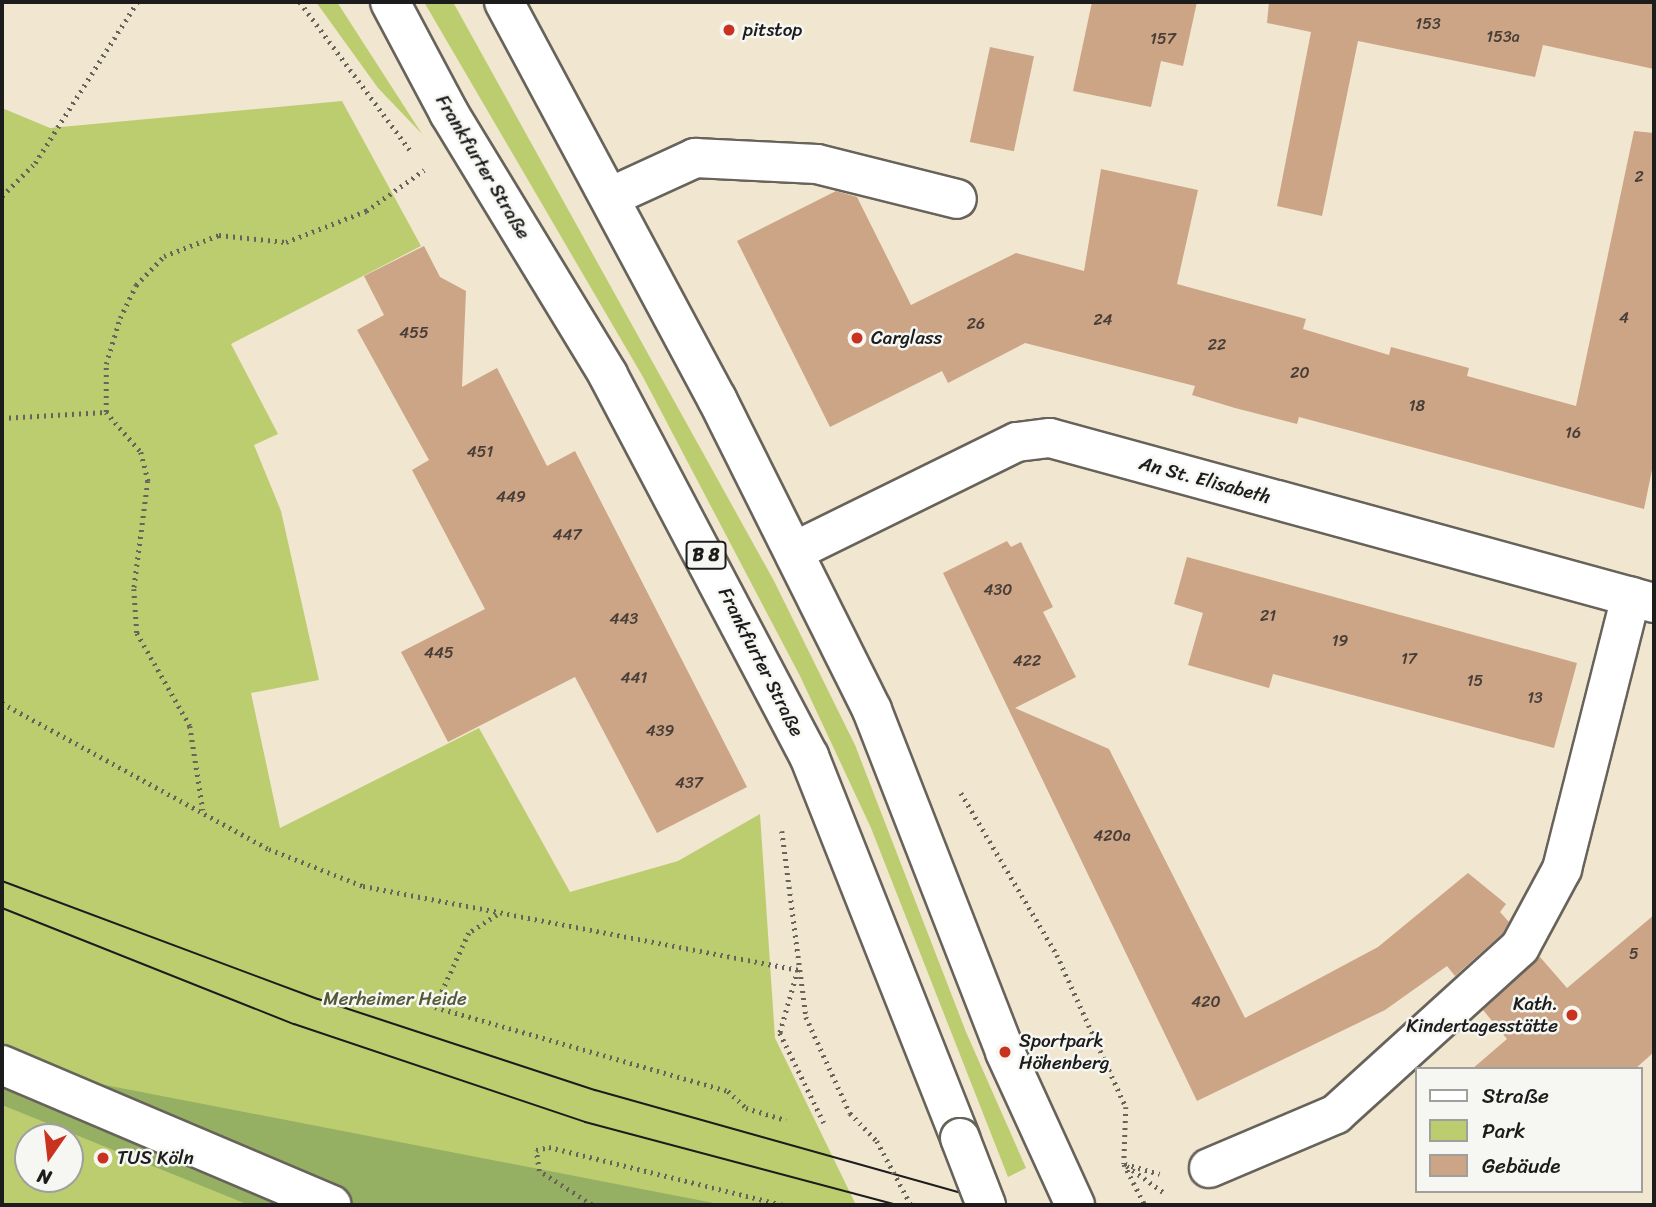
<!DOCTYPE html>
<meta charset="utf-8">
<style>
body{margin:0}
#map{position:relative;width:1656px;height:1207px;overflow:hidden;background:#f1e6cf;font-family:Sriracha,sans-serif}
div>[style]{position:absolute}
.green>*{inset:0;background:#bccd70}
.forest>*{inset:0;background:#95b062}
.building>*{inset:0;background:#cca587;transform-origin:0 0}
.path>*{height:4.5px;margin-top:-2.25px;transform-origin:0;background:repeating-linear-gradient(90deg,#67635b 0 2px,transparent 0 7px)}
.roads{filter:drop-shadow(2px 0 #67635b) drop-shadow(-2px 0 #67635b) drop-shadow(0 2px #67635b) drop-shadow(0 -2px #67635b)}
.minor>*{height:38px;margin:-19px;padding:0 19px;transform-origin:19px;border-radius:19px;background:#fff}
.major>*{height:38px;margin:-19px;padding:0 19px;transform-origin:19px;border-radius:19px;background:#fff}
.tram>*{height:2px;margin:-1px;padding:0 1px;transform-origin:1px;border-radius:1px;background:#1c1c1c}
.path-bridge>*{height:4.5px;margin-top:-2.25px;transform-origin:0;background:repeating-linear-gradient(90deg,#67635b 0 2px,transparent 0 7px)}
.bridges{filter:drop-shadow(2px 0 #67635b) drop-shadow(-2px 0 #67635b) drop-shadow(0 2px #67635b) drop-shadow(0 -2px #67635b)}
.major-bridge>*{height:38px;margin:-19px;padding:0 19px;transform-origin:19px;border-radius:19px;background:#fff}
.dots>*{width:19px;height:19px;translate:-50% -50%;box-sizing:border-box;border:4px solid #f6f6f2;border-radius:50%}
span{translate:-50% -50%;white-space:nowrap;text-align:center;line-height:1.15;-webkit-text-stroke:5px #f6f6f2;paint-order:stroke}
.number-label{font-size:16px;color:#483e37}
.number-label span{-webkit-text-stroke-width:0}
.shield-label span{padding:2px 5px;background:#f6f6f2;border:2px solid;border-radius:5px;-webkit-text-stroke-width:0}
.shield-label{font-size:18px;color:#1c1c1c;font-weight:700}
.poi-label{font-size:19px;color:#1c1c1c}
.left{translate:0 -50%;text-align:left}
.right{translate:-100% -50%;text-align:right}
.street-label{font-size:19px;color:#1c1c1c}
.park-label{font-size:19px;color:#545a39}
.frame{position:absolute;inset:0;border:4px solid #1c1c1c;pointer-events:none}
.legend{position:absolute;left:1415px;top:1067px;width:228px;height:126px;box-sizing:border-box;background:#f6f6f2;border:2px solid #9f9f9c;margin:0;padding:9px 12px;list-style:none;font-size:21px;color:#1c1c1c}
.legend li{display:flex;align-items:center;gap:14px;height:35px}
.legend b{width:35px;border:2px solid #9f9f9c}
.north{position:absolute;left:14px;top:1123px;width:70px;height:70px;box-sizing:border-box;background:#f6f6f2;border:2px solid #9f9f9c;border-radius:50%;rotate:194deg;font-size:19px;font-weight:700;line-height:28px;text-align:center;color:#1c1c1c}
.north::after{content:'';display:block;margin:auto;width:24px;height:32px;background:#c8321e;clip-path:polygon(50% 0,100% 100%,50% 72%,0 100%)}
</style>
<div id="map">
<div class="green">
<i style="clip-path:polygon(316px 2px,337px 2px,422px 134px,378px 88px)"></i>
<i style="clip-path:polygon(424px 2px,453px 2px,774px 581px,855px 745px,966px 1032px,1026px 1168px,1008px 1177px,871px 828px,800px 676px,643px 377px)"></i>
<i style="clip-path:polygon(evenodd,342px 101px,421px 246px,231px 344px,278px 434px,254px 445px,281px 511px,319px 680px,251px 693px,280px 828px,479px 728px,570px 892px,678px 861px,760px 814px,775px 1038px,856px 1205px,2px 1205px,2px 108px,50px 128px,342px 101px,28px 1137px,70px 1137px,70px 1179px,28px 1179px,28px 1137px)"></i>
</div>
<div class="forest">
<i style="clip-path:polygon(2px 1065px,724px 1205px,249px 1205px,2px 1105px)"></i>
</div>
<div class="building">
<i style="clip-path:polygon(1092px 2px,1197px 2px,1183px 66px,1161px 61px,1151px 107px,1073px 91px)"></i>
<i style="clip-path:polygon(1269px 2px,1654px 2px,1654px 69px,1543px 45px,1535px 77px,1358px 41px,1322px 216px,1277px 206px,1311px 32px,1267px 23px)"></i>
<i style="left:990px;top:47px;width:45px;height:97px;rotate:12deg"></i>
<i style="clip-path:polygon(1634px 131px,1654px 133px,1654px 460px,1644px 509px,1299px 417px,1297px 424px,1235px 408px,1192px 395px,1195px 386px,1025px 343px,948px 383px,942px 371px,830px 427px,737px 241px,836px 191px,857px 197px,911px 305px,1016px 253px,1084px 271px,1101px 169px,1198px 190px,1177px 284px,1306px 319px,1303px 329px,1389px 355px,1391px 347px,1469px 368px,1467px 376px,1576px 406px)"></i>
<i style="clip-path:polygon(424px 246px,440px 277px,466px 291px,462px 387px,497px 368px,547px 466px,575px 451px,747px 787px,657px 833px,575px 677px,448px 742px,401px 652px,485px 609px,412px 470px,429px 460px,357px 330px,384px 315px,364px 276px)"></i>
<i style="clip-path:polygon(1007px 541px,1011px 547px,1021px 542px,1053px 607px,1043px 612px,1076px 677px,1015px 708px,1109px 749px,1245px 1018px,1378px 947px,1468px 873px,1506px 904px,1500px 912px,1509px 922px,1503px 933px,1455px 976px,1447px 966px,1385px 1010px,1197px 1101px,943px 573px)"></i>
<i style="clip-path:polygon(1187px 557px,1577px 663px,1554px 748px,1273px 674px,1269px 688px,1188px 665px,1203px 613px,1174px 604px)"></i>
<i style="clip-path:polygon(1654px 915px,1654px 1052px,1635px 1069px,1472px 1069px,1507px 1039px,1483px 1010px,1540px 957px,1567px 988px)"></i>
</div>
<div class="path">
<i style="left:300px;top:2px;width:184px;rotate:53.4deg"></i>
<i style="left:2px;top:196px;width:47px;rotate:-45deg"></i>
<i style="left:35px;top:163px;width:191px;rotate:-57.6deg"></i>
<i style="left:106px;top:412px;width:48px;rotate:-90deg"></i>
<i style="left:106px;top:364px;width:48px;rotate:-73.1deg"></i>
<i style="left:120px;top:318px;width:37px;rotate:-64deg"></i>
<i style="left:136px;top:285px;width:40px;rotate:-46deg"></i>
<i style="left:164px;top:256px;width:59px;rotate:-20.9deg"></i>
<i style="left:219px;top:235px;width:67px;rotate:6deg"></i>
<i style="left:286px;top:242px;width:86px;rotate:-21.2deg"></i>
<i style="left:366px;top:211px;width:71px;rotate:-35.3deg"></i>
<i style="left:2px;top:418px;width:104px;rotate:-3.3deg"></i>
<i style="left:106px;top:412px;width:53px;rotate:48.8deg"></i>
<i style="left:141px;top:452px;width:30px;rotate:76deg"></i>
<i style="left:148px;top:481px;width:109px;rotate:97.4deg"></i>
<i style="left:134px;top:589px;width:44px;rotate:86.1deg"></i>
<i style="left:137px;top:633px;width:107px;rotate:60.3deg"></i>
<i style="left:190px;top:726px;width:85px;rotate:81.2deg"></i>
<i style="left:2px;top:703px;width:304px;rotate:28.7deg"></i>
<i style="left:269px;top:849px;width:101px;rotate:21.5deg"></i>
<i style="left:363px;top:886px;width:443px;rotate:10.9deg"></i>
<i style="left:798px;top:970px;width:66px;rotate:105.9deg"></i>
<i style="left:780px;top:1033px;width:100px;rotate:63.9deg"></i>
<i style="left:961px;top:793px;width:188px;rotate:59.3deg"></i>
<i style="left:1057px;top:955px;width:167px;rotate:65.6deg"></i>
<i style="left:1126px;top:1107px;width:57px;rotate:92deg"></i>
<i style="left:1124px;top:1164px;width:46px;rotate:62.9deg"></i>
<i style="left:782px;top:831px;width:188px;rotate:82.6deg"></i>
<i style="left:806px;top:1017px;width:106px;rotate:65.4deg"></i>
<i style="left:850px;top:1113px;width:39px;rotate:46deg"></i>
<i style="left:497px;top:915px;width:33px;rotate:147deg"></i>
<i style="left:469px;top:933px;width:81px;rotate:114.7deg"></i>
<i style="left:435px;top:1007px;width:305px;rotate:16deg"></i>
<i style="left:728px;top:1091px;width:25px;rotate:43deg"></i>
<i style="left:746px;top:1108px;width:42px;rotate:16.7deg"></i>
<i style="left:1125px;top:1164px;width:36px;rotate:16deg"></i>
<i style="left:1127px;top:1166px;width:48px;rotate:35.7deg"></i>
<i style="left:592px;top:1205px;width:63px;rotate:-147.3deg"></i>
<i style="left:539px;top:1171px;width:21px;rotate:-98deg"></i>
<i style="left:536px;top:1150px;width:13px;rotate:-13deg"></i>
<i style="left:549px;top:1147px;width:241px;rotate:13.9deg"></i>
<i style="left:820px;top:1205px;width:10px"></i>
</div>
<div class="roads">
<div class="minor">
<i style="left:610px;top:197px;width:94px;rotate:-24.6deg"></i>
<i style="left:695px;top:158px;width:122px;rotate:2.8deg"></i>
<i style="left:817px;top:164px;width:144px;rotate:14deg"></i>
<i style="left:795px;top:551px;width:247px;rotate:-26.2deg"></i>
<i style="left:1017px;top:442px;width:33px;rotate:-7deg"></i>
<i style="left:1050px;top:438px;width:626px;rotate:15.28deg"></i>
<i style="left:2px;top:1065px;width:358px;rotate:23deg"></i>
<i style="left:1209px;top:1168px;width:138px;rotate:-23deg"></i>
<i style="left:1336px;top:1114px;width:248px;rotate:-42.2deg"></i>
<i style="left:1520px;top:947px;width:89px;rotate:-61.7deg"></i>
<i style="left:1562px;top:869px;width:281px;rotate:-75.8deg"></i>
</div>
<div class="major">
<i style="left:390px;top:2px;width:126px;rotate:62deg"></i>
<i style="left:449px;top:113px;width:306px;rotate:58.7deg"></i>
<i style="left:608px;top:375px;width:431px;rotate:62.2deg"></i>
<i style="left:809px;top:756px;width:411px;rotate:68.4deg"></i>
<i style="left:504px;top:2px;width:451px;rotate:61.8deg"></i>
<i style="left:717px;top:399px;width:347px;rotate:63.5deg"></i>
<i style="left:872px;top:710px;width:367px;rotate:68.7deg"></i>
<i style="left:1005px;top:1052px;width:168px;rotate:65.4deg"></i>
</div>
</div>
<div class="tram">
<i style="left:2px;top:881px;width:337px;rotate:20.5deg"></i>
<i style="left:318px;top:999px;width:292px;rotate:18.2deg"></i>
<i style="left:595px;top:1090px;width:424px;rotate:15.7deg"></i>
<i style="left:2px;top:908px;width:314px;rotate:21.7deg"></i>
<i style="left:294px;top:1024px;width:307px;rotate:18.6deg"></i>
<i style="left:585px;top:1122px;width:322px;rotate:14.9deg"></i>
</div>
<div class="path-bridge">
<i style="left:877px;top:1141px;width:72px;rotate:62deg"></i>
</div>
<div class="bridges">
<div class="major-bridge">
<i style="left:960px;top:1138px;width:72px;rotate:68.8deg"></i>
</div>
</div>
<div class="dots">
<i style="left:729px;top:30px;background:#c8321e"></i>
<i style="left:857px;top:338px;background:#c8321e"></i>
<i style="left:1572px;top:1015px;background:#c8321e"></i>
<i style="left:1005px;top:1052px;background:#c8321e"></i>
<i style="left:103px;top:1158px;background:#c8321e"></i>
</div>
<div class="number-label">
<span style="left:1428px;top:24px">153</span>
<span style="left:1503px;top:37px">153a</span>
<span style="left:1163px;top:39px">157</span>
<span style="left:1639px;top:177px">2</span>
<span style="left:1624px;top:318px">4</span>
<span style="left:1103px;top:320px">24</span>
<span style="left:976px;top:324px">26</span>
<span style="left:414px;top:333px">455</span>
<span style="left:1217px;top:345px">22</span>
<span style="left:1300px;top:373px">20</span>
<span style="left:1417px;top:406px">18</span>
<span style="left:1573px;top:433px">16</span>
<span style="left:480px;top:452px">451</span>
<span style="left:511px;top:497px">449</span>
<span style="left:567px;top:535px">447</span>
<span style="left:998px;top:590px">430</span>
<span style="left:1268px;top:616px">21</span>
<span style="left:624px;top:619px">443</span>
<span style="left:1340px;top:641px">19</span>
<span style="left:439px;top:653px">445</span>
<span style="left:1409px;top:659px">17</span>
<span style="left:1027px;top:661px">422</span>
<span style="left:634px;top:678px">441</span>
<span style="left:1475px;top:681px">15</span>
<span style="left:1535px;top:698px">13</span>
<span style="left:660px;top:731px">439</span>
<span style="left:689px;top:783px">437</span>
<span style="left:1112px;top:836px">420a</span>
<span style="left:1634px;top:954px">5</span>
<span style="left:1206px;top:1002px">420</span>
</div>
<div class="shield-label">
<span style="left:706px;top:555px">B 8</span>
</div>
<div class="poi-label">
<span class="left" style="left:743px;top:30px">pitstop</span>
<span class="left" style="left:871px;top:338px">Carglass</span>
<span class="right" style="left:1558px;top:1015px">Kath.<br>Kindertagesstätte</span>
<span class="left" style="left:1019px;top:1052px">Sportpark<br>Höhenberg</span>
<span class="left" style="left:117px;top:1158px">TUS Köln</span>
</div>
<div class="street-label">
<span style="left:483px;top:167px;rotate:59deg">Frankfurter Straße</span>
<span style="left:1205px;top:480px;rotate:15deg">An St. Elisabeth</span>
<span style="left:761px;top:662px;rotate:63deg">Frankfurter Straße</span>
</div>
<div class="park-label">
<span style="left:395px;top:999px">Merheimer Heide</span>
</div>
<div class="frame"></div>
<ul class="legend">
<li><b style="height:9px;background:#fff"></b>Straße</li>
<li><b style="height:19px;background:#bccd70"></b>Park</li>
<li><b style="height:19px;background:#cca587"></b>Gebäude</li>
</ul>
<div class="north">N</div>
</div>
